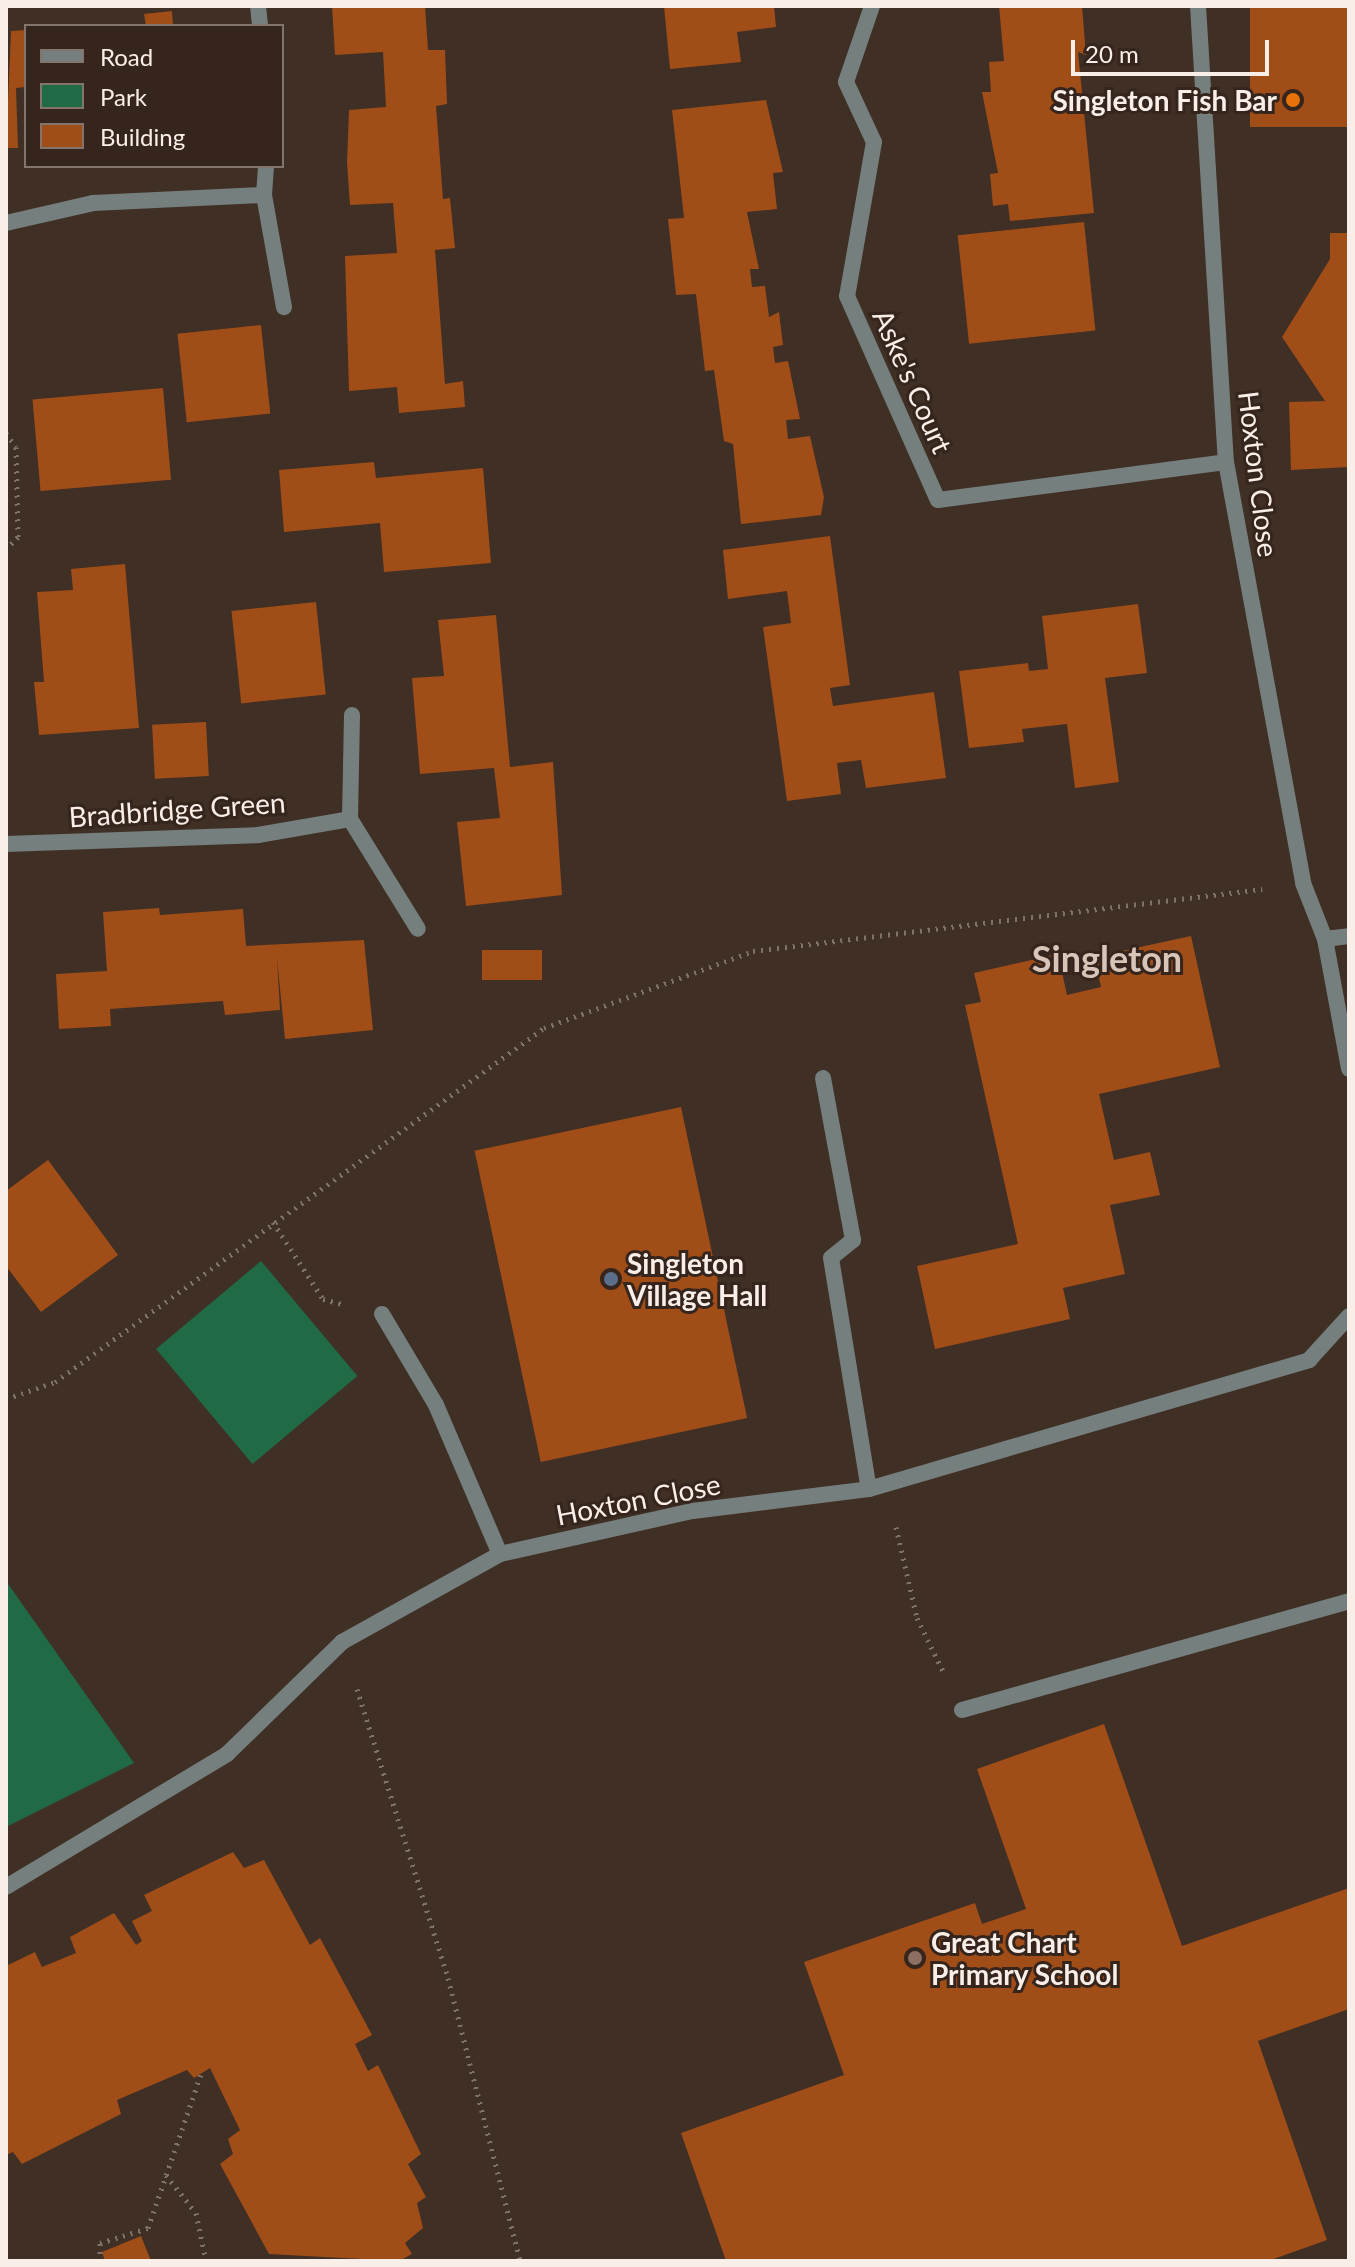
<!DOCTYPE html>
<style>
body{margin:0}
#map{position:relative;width:1355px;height:2267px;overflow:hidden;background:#3f2f25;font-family:Lato,sans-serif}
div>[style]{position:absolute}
.green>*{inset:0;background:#216a46;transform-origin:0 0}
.building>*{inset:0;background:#a14d18;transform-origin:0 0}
.path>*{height:5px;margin-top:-2.5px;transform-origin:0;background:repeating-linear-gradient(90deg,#807269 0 2px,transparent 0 8px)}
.lane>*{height:16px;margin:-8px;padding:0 8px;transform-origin:8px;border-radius:8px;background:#757f7e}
.street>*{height:16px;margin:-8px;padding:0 8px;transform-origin:8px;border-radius:8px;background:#757f7e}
.dots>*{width:22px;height:22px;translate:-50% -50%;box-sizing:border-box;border:4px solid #35251c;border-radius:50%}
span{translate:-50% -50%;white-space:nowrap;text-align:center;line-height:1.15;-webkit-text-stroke:6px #35251c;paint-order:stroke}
.poi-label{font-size:28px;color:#f9eee8;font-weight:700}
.right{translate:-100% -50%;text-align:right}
.left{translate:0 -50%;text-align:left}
.street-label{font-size:28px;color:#f9eee8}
.district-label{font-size:36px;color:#d9c4b8;font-weight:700}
.frame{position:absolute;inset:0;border:8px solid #f9eee8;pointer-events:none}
.legend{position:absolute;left:24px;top:24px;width:260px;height:144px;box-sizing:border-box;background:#35251c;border:2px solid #83756e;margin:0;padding:10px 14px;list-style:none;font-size:24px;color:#f9eee8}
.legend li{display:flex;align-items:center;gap:16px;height:40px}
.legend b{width:40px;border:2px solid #83756e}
.scale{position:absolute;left:1071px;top:40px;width:198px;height:36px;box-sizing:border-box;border:4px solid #f9eee8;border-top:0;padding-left:10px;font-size:24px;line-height:28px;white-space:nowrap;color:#f9eee8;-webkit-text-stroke:6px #35251c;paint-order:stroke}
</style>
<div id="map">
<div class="green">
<i style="left:261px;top:1261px;width:150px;height:137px;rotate:50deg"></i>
<i style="clip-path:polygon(6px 1581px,134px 1763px,6px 1827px)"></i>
</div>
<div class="building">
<i style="clip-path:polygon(332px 6px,425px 6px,428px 50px,445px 50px,447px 104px,436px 106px,443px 199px,450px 198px,455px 248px,435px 250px,445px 384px,463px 381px,465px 407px,399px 413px,397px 387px,349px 391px,345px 256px,397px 253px,393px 203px,350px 205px,347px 163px,349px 110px,386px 107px,383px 52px,335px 55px)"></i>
<i style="clip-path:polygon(664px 6px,774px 6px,776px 27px,737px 32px,741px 62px,670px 69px)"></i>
<i style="clip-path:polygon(999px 6px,1082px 6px,1086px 55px,1078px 52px,1094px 213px,1010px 221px,1008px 204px,993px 206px,990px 174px,998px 173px,982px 92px,991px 92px,989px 62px,1004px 61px)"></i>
<i style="left:1250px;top:6px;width:99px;height:121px"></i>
<i style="clip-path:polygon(172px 11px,173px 26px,146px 26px,144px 14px)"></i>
<i style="clip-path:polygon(26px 30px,26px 87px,16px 88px,18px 148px,6px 148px,11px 31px)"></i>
<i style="clip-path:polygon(766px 100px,783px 172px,773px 173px,777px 209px,747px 212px,759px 269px,750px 269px,752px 287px,765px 286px,769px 317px,779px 312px,783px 345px,773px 347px,775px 363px,788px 361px,800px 419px,786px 420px,788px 439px,810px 436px,824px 497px,821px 515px,741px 524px,733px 444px,724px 441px,714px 370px,705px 371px,696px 294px,676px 295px,668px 219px,684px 218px,672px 110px)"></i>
<i style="left:1084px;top:222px;width:109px;height:127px;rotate:84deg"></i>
<i style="clip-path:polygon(1330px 233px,1349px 233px,1349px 467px,1291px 470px,1289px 402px,1325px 401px,1282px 337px,1330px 259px)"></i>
<i style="left:261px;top:325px;width:89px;height:84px;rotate:84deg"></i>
<i style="left:163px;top:388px;width:92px;height:131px;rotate:85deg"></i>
<i style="clip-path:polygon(374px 462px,376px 478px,483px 468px,491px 563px,384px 572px,380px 523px,284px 532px,279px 470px)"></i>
<i style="clip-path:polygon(830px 536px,850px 685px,830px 688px,833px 706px,934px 692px,946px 778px,866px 788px,861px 760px,837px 763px,841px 794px,787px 801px,763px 627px,791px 623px,787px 591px,728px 599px,723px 550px)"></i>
<i style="clip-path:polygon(125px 564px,139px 728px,39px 735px,34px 682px,44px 682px,37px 592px,73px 590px,71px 569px)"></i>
<i style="left:316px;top:602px;width:93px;height:85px;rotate:84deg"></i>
<i style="clip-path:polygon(1138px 604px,1147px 673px,1105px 678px,1119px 782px,1075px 788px,1067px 724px,1022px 729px,1024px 742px,969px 748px,959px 671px,1028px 663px,1029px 671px,1048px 669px,1042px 616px)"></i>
<i style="clip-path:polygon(496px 615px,510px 767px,553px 762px,562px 895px,466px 906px,457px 822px,500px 818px,494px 768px,420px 774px,412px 678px,444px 676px,438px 620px)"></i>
<i style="left:206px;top:722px;width:54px;height:54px;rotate:87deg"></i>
<i style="clip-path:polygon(159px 908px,160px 915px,243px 909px,246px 946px,364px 940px,373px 1030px,285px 1039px,277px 958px,280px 1010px,225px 1015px,223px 1001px,110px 1009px,111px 1026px,59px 1029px,56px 974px,107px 971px,103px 912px)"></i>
<i style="clip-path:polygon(1191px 936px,1220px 1067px,1099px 1094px,1114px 1160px,1150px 1152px,1160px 1195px,1110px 1205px,1125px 1274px,1063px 1288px,1070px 1319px,935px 1349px,917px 1266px,1018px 1244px,965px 1005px,981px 1002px,974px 973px,1058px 954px,1067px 995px,1101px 987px,1094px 957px)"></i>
<i style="left:482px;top:950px;width:60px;height:30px"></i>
<i style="left:681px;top:1107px;width:318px;height:211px;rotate:78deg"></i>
<i style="clip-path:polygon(48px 1160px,118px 1255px,41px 1312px,6px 1266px,6px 1191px)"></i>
<i style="clip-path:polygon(1104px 1724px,1182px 1946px,1349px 1888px,1349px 2009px,1258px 2041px,1327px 2240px,1268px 2261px,726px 2261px,681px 2133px,844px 2075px,804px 1962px,975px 1903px,982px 1924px,1026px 1909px,977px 1769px)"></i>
<i style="clip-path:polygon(233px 1852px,244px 1868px,264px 1860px,310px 1945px,320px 1938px,372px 2035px,355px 2044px,368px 2071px,378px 2065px,421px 2154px,408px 2164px,426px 2197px,417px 2203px,423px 2228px,405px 2243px,412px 2254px,399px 2261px,269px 2254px,220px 2164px,233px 2154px,228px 2139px,240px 2130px,210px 2068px,194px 2078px,187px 2070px,117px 2100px,121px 2114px,22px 2164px,13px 2152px,6px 2155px,6px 1966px,35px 1952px,42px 1967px,76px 1953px,70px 1937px,114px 1913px,136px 1945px,142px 1941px,132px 1921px,152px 1911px,144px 1895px)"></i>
<i style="clip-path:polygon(141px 2236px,151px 2261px,105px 2261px,102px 2252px)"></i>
</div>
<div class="path">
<i style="left:6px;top:433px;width:17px;rotate:54deg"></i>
<i style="left:16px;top:447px;width:90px;rotate:88.7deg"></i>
<i style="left:18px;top:537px;width:17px;rotate:135deg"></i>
<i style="left:273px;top:1222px;width:92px;rotate:57deg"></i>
<i style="left:323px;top:1299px;width:20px;rotate:15deg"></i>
<i style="left:6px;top:1399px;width:52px;rotate:-19.1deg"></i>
<i style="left:55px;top:1382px;width:604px;rotate:-35.9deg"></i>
<i style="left:544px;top:1028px;width:223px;rotate:-20.2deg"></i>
<i style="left:753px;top:951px;width:513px;rotate:-6.94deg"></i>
<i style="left:896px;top:1527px;width:93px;rotate:77deg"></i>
<i style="left:917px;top:1618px;width:61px;rotate:63.9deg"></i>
<i style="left:357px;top:1689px;width:303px;rotate:72.5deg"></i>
<i style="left:448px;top:1978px;width:292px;rotate:75.7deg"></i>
<i style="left:166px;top:2175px;width:48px;rotate:51.7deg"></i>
<i style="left:196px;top:2213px;width:49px;rotate:78.2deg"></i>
<i style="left:100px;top:2261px;width:18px;rotate:-90deg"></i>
<i style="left:100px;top:2243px;width:50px;rotate:-17.4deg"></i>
<i style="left:148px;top:2228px;width:163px;rotate:-71deg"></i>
</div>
<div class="lane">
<i style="left:264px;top:195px;width:114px;rotate:79.9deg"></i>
<i style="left:823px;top:1078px;width:165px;rotate:79.5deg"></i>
<i style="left:853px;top:1240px;width:28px;rotate:141deg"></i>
<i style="left:831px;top:1258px;width:234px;rotate:80.7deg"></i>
<i style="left:382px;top:1314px;width:106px;rotate:59.3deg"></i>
<i style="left:436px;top:1405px;width:162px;rotate:66.8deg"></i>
<i style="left:962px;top:1710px;width:402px;rotate:-15.7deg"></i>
</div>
<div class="street">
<i style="left:258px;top:6px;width:20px;rotate:84deg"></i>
<i style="left:872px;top:6px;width:80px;rotate:108.9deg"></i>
<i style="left:846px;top:82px;width:66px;rotate:65deg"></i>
<i style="left:874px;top:142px;width:156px;rotate:99.9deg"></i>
<i style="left:847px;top:296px;width:223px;rotate:66deg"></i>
<i style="left:938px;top:500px;width:290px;rotate:-7.5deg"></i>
<i style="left:1198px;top:6px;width:457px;rotate:86.5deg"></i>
<i style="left:1226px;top:462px;width:428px;rotate:79.6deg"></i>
<i style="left:1303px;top:883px;width:60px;rotate:68.6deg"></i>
<i style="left:1325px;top:939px;width:132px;rotate:79.5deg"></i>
<i style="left:6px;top:223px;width:89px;rotate:-12.9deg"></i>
<i style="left:93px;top:203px;width:171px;rotate:-2.7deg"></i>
<i style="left:264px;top:195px;width:29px;rotate:-86deg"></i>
<i style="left:352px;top:715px;width:104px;rotate:91.1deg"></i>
<i style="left:350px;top:819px;width:129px;rotate:58.3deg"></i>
<i style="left:6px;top:844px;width:252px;rotate:-2deg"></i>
<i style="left:258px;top:835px;width:93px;rotate:-9.9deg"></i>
<i style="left:1325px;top:939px;width:24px;rotate:-7deg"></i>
<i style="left:6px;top:1887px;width:258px;rotate:-31deg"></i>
<i style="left:227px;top:1754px;width:161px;rotate:-44.2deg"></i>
<i style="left:342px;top:1642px;width:181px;rotate:-29.1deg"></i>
<i style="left:500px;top:1554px;width:198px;rotate:-12.6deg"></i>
<i style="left:693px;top:1511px;width:177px;rotate:-7.1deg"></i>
<i style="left:869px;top:1489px;width:459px;rotate:-16.3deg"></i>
<i style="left:1309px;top:1360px;width:59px;rotate:-47.7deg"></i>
</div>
<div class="dots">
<i style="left:1293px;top:100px;background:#e8710a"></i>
<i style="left:611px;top:1279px;background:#5c6f8a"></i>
<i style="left:915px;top:1958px;background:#8d6e63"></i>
</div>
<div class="poi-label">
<span class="right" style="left:1277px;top:100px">Singleton Fish Bar</span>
<span class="left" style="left:627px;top:1279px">Singleton<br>Village Hall</span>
<span class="left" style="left:931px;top:1958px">Great Chart<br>Primary School</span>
</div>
<div class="street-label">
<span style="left:913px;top:381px;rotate:66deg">Aske's Court</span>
<span style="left:1259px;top:474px;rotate:83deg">Hoxton Close</span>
<span style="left:177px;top:809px;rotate:-4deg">Bradbridge Green</span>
<span style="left:638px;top:1499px;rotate:-11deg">Hoxton Close</span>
</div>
<div class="district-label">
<span style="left:1107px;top:959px">Singleton</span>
</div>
<div class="frame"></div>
<ul class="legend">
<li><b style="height:10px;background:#757f7e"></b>Road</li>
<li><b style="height:22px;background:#216a46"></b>Park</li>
<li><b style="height:22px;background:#a14d18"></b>Building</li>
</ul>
<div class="scale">20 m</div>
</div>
